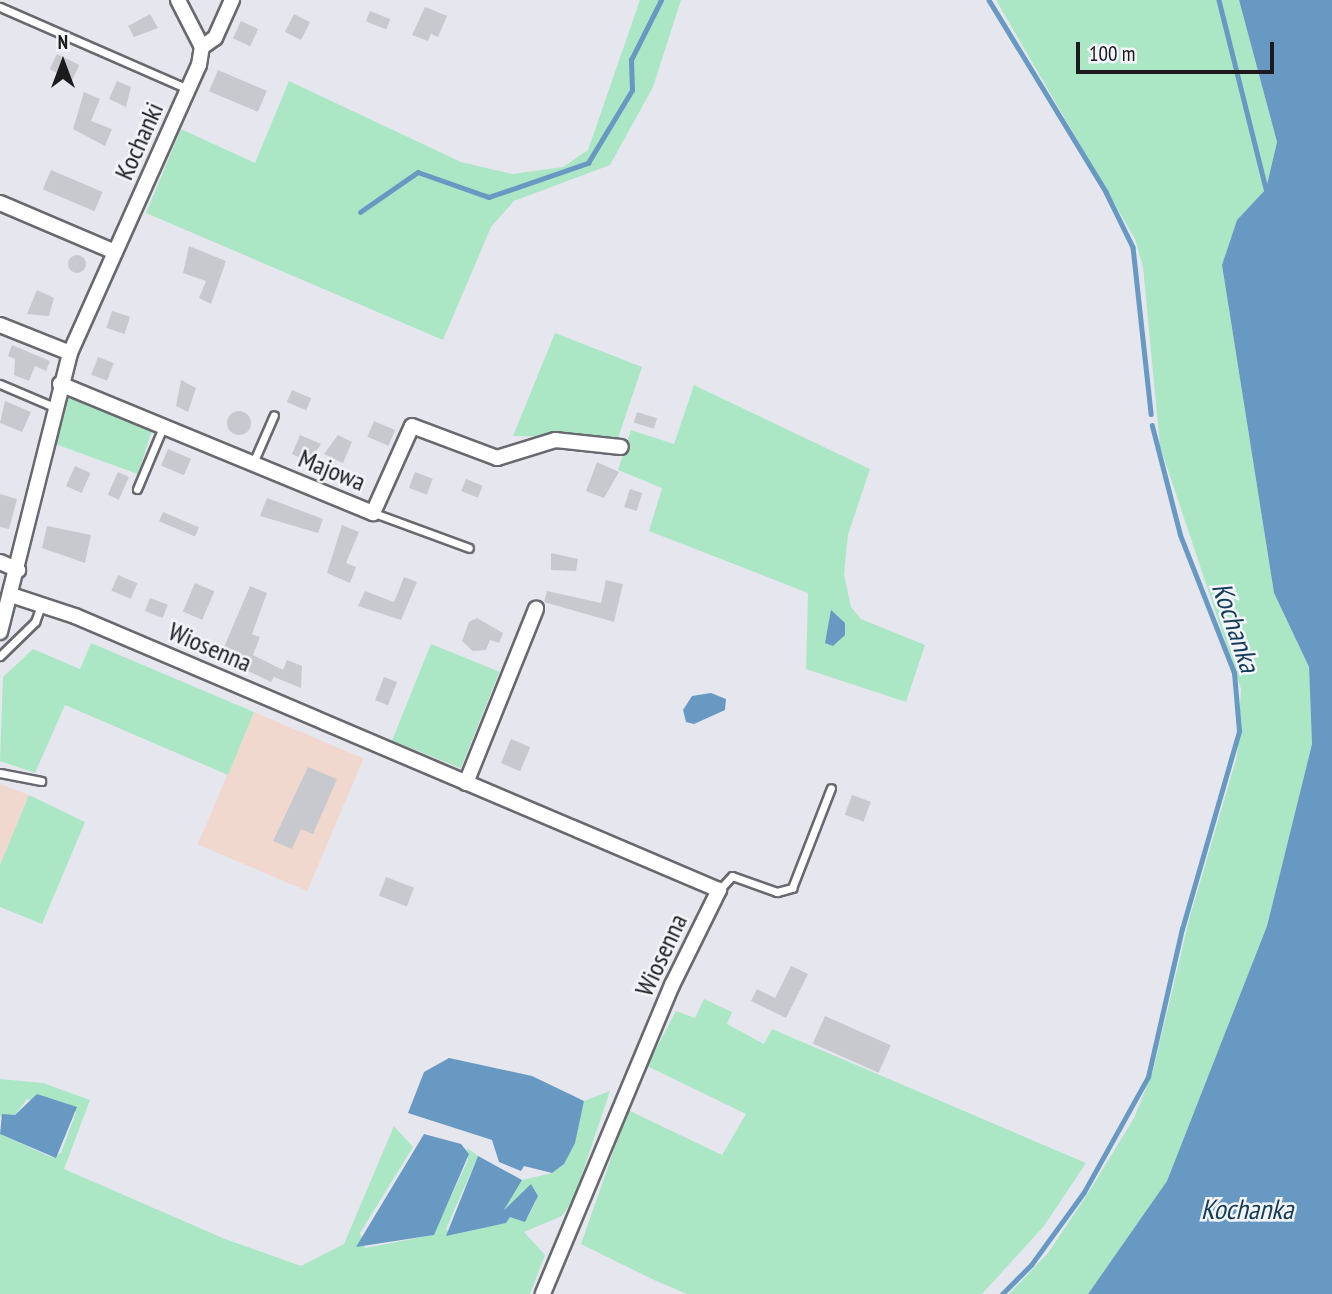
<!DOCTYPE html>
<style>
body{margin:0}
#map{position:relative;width:1332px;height:1294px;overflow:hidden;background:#e6e7ee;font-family:"PT Sans Narrow",sans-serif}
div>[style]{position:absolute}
.commercial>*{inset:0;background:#f0d8ce;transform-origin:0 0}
.green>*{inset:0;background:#abe7c5;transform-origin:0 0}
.water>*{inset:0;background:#6799c3}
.stream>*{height:4.5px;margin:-2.25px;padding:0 2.25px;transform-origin:2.25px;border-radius:2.25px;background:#6799c3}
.building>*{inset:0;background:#c7c9cf;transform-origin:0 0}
.round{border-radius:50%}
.roads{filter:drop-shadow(2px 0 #67696f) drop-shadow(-2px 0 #67696f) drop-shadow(0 2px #67696f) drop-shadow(0 -2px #67696f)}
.lane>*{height:7px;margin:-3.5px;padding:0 3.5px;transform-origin:3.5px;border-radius:3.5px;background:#fff}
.street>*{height:14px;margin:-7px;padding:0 7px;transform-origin:7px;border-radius:7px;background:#fff}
span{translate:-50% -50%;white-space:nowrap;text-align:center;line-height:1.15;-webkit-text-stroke:5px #f3f5fb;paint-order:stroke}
.street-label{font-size:26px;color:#1b1b1e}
.water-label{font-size:28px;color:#153c59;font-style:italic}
.north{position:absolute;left:28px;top:28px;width:70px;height:70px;-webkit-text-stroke:5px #f3f5fb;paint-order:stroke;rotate:0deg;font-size:19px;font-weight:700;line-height:28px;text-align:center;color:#1b1b1e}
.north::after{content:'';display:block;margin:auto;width:24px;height:32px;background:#1b1b1e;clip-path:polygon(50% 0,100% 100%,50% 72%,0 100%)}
.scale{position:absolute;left:1076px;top:42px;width:198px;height:32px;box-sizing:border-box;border:4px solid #1b1b1e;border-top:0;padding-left:9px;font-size:21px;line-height:24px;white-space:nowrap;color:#1b1b1e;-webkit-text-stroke:5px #f3f5fb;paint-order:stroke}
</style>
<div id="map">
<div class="commercial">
<i style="left:254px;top:712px;width:119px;height:144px;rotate:23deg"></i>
<i style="clip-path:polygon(0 784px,29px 795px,0 865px)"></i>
</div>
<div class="green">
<i style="clip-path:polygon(640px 0,681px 0,653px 87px,610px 165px,514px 201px,491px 227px,443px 340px,146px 213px,181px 129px,255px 163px,289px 81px,461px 162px,512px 174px,563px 167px,588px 150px)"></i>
<i style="clip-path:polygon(996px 0,1239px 0,1277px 142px,1266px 189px,1237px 220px,1222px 265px,1274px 593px,1309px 667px,1312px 744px,1267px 926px,1167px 1181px,1088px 1294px,1009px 1294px,1048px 1253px,1087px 1195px,1134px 1118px,1153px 1071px,1189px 920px,1237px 756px,1241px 689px,1160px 446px,1143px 267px,1135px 239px)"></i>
<i style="clip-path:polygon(555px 333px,642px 367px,618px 438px,513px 436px)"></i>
<i style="clip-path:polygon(694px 385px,870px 469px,848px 535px,844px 574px,851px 607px,861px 619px,925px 645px,906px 702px,806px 669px,808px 593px,649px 531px,662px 488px,618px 470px,631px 430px,674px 444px)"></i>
<i style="clip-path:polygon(72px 396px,152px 430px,138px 474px,55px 444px,66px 399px)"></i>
<i style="clip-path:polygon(91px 643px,254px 712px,228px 775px,65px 705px,35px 773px,0 761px,3px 677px,33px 649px,80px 669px)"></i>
<i style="left:431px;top:644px;width:74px;height:104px;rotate:22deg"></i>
<i style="clip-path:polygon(29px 795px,85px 822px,42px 924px,0 907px,0 865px)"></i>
<i style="clip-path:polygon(704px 999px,732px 1012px,727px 1024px,764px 1044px,772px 1029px,1086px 1163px,1044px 1226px,982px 1294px,687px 1294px,654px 1280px,581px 1244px,628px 1110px,722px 1155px,746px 1114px,647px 1066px,676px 1011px,695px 1018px)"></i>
<i style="clip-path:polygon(0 1079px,43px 1083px,90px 1100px,64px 1169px,225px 1239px,301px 1266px,344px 1244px,394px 1126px,413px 1147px,360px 1233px,365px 1248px,433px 1235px,468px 1160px,467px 1148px,478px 1156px,446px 1229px,452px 1233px,506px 1223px,510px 1217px,527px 1219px,536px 1201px,531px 1184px,507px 1211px,506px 1204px,522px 1180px,552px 1173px,584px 1101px,610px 1091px,574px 1198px,562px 1216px,524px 1232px,545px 1255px,530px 1294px,0 1294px,0 1134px,51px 1157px,61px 1153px,76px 1112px,27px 1099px,15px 1115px,0 1117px)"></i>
</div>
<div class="water">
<i style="clip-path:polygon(1239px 0,1332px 0,1332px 1294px,1088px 1294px,1167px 1181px,1267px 926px,1312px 744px,1309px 667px,1274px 593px,1222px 265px,1237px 220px,1266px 189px,1277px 142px)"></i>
<i style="clip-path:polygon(831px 610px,845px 623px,845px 635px,833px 646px,825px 643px)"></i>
<i style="clip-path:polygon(711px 693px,726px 699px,725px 710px,694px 724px,686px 722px,683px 710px,692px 696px)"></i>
<i style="clip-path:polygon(449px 1058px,532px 1076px,584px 1101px,575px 1143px,564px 1164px,552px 1173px,524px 1166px,521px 1171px,499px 1162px,492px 1140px,408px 1113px,424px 1072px)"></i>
<i style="clip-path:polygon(37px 1094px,77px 1107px,56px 1158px,0 1134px,2px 1114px,15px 1115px)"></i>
<i style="clip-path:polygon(424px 1134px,461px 1144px,469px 1154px,434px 1235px,356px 1247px)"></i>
<i style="clip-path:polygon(478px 1156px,522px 1180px,504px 1210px,531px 1184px,538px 1196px,525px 1222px,510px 1217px,506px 1223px,446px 1236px)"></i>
</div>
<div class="stream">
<i style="left:989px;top:0;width:225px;rotate:58.6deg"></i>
<i style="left:1106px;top:192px;width:61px;rotate:63.9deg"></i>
<i style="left:1133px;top:247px;width:168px;rotate:83.8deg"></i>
<i style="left:1219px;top:0;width:195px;rotate:76deg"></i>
<i style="left:360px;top:212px;width:70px;rotate:-34.6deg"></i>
<i style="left:418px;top:172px;width:75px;rotate:19.4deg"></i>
<i style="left:489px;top:197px;width:105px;rotate:-19deg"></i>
<i style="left:588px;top:163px;width:85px;rotate:-58.9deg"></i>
<i style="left:632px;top:90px;width:30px;rotate:-92deg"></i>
<i style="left:631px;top:60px;width:67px;rotate:-63.4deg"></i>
<i style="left:1002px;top:1294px;width:41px;rotate:-45deg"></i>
<i style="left:1031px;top:1265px;width:90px;rotate:-54deg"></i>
<i style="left:1084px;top:1192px;width:132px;rotate:-60.9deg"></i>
<i style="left:1148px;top:1077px;width:152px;rotate:-77.1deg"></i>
<i style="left:1182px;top:929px;width:206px;rotate:-73.9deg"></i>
<i style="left:1239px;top:731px;width:58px;rotate:-94.9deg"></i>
<i style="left:1234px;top:673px;width:148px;rotate:-111.4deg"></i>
<i style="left:1180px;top:535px;width:113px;rotate:-104.4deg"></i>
</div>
<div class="building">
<i style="clip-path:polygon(425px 7px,447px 16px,438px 37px,431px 34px,428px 41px,412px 35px)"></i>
<i style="left:370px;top:11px;width:22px;height:11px;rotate:22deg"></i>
<i style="clip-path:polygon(150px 14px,158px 28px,134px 37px,128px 26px)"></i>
<i style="left:294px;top:14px;width:18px;height:20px;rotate:27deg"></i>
<i style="left:241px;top:21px;width:19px;height:19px;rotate:25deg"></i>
<i style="left:57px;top:54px;width:25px;height:17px;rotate:26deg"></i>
<i style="left:218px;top:70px;width:53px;height:23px;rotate:23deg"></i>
<i style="clip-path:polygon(117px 81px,131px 87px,126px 107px,109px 99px)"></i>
<i style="clip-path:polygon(84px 92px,100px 99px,91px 121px,112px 129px,105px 146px,73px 129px)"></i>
<i style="left:51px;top:170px;width:56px;height:21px;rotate:23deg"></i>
<i style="clip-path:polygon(189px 246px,226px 261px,211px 304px,199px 298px,206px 281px,183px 273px)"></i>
<i class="round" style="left:68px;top:255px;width:18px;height:18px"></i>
<i style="clip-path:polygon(37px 290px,54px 298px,49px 316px,27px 314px)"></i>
<i style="left:112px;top:311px;width:19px;height:18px;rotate:18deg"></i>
<i style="clip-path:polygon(12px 345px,50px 361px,46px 371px,35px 366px,29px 381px,14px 375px,15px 359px,8px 356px)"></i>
<i style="left:98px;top:357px;width:17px;height:19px;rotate:21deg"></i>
<i style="clip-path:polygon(181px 380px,196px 388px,188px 412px,176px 406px)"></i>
<i style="left:292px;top:390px;width:21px;height:13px;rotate:23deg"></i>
<i style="clip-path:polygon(5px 401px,31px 412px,22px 432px,0 423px)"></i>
<i class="round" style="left:227px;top:411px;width:24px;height:24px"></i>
<i style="left:637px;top:412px;width:21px;height:11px;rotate:17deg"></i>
<i style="left:374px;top:421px;width:23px;height:17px;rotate:23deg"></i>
<i style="clip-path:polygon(300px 435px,321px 444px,309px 462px,292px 454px)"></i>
<i style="clip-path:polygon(338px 435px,352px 442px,343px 463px,324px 454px)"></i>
<i style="left:168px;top:449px;width:25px;height:18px;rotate:23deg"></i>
<i style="clip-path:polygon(597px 462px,619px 472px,604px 498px,586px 491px)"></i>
<i style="left:75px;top:466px;width:17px;height:22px;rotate:24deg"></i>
<i style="left:118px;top:472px;width:12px;height:25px;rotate:24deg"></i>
<i style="left:415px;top:472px;width:19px;height:17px;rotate:21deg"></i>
<i style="left:466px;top:479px;width:18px;height:13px;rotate:22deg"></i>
<i style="left:630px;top:489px;width:13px;height:19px;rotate:18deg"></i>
<i style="clip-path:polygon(0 494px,17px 499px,9px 529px,0 527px)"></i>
<i style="clip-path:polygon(267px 498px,323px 519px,318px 533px,260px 516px)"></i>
<i style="left:163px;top:512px;width:39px;height:10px;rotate:23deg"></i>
<i style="clip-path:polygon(342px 525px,359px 532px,346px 563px,356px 567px,350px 583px,327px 573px)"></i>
<i style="clip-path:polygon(47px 526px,91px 535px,85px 563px,42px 548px)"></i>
<i style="clip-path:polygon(551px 553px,578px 559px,576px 571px,551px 570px)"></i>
<i style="left:118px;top:575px;width:21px;height:17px;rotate:23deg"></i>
<i style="clip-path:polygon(404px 577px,417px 582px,401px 620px,358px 606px,365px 591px,394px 602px)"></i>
<i style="clip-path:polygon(606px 580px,623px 584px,614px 622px,544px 602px,547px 591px,601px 603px)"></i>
<i style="left:195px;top:583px;width:21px;height:31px;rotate:23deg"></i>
<i style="clip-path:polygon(250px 586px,267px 593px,252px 634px,260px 637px,253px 655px,283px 670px,287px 660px,302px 666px,301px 688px,274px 677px,271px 682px,238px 666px,236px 671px,219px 659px)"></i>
<i style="left:150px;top:598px;width:19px;height:14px;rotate:21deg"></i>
<i style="clip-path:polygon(477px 618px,503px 633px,499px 643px,490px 640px,486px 650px,473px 651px,462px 641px,469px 622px)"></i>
<i style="left:384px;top:677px;width:14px;height:25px;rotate:21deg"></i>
<i style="left:511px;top:739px;width:21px;height:26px;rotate:23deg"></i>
<i style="clip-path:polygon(308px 767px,337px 779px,313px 834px,301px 829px,292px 849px,273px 841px)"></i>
<i style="left:852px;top:795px;width:20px;height:21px;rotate:20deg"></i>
<i style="left:386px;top:877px;width:30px;height:20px;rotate:21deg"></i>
<i style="clip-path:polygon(791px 966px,808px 974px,786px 1018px,751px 1001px,757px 989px,775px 998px)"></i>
<i style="left:825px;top:1016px;width:72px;height:30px;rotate:24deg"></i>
</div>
<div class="roads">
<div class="lane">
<i style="left:0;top:7px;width:205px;rotate:23.6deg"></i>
<i style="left:0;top:384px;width:59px;rotate:23.1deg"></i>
<i style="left:253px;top:463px;width:52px;rotate:-66.4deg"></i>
<i style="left:137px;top:489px;width:67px;rotate:-67.2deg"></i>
<i style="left:374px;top:513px;width:101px;rotate:20.2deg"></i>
<i style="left:0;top:656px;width:49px;rotate:-44.2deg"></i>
<i style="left:35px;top:622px;width:20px;rotate:-70deg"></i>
<i style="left:0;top:773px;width:42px;rotate:11deg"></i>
<i style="left:719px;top:890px;width:19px;rotate:-47deg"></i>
<i style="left:732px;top:876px;width:48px;rotate:19.6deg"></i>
<i style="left:777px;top:892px;width:16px;rotate:-15deg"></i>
<i style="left:792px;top:888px;width:107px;rotate:-68.7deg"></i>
</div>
<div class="street">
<i style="left:202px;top:47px;width:16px;rotate:-35deg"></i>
<i style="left:215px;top:38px;width:42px;rotate:-65.9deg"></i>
<i style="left:0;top:203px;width:125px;rotate:23.1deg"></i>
<i style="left:0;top:325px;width:75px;rotate:21.8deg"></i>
<i style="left:60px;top:384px;width:339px;rotate:22.4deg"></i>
<i style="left:373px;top:513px;width:95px;rotate:-65.9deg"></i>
<i style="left:412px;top:426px;width:91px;rotate:20.6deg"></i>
<i style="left:497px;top:458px;width:61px;rotate:-17.2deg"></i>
<i style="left:555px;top:440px;width:66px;rotate:6.1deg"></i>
<i style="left:0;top:562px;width:20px;rotate:24deg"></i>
<i style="left:11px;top:595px;width:67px;rotate:18.2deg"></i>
<i style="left:75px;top:616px;width:700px;rotate:23.05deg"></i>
<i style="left:719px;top:890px;width:106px;rotate:116.3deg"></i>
<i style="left:672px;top:985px;width:335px;rotate:112.7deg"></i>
<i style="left:0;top:632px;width:288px;rotate:-75.9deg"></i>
<i style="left:70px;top:353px;width:316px;rotate:-65.9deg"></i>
<i style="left:199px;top:65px;width:18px;rotate:-81deg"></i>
<i style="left:202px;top:47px;width:53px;rotate:-117.1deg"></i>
<i style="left:466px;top:783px;width:188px;rotate:-68.1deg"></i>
</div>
</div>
<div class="street-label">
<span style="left:139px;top:141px;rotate:-66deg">Kochanki</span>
<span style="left:332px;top:470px;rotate:22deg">Majowa</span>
<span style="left:210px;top:647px;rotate:23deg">Wiosenna</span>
<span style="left:661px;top:955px;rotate:-65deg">Wiosenna</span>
</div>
<div class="water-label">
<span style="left:1236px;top:627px;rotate:71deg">Kochanka</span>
<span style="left:1247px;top:1209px">Kochanka</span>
</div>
<div class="north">N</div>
<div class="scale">100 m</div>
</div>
